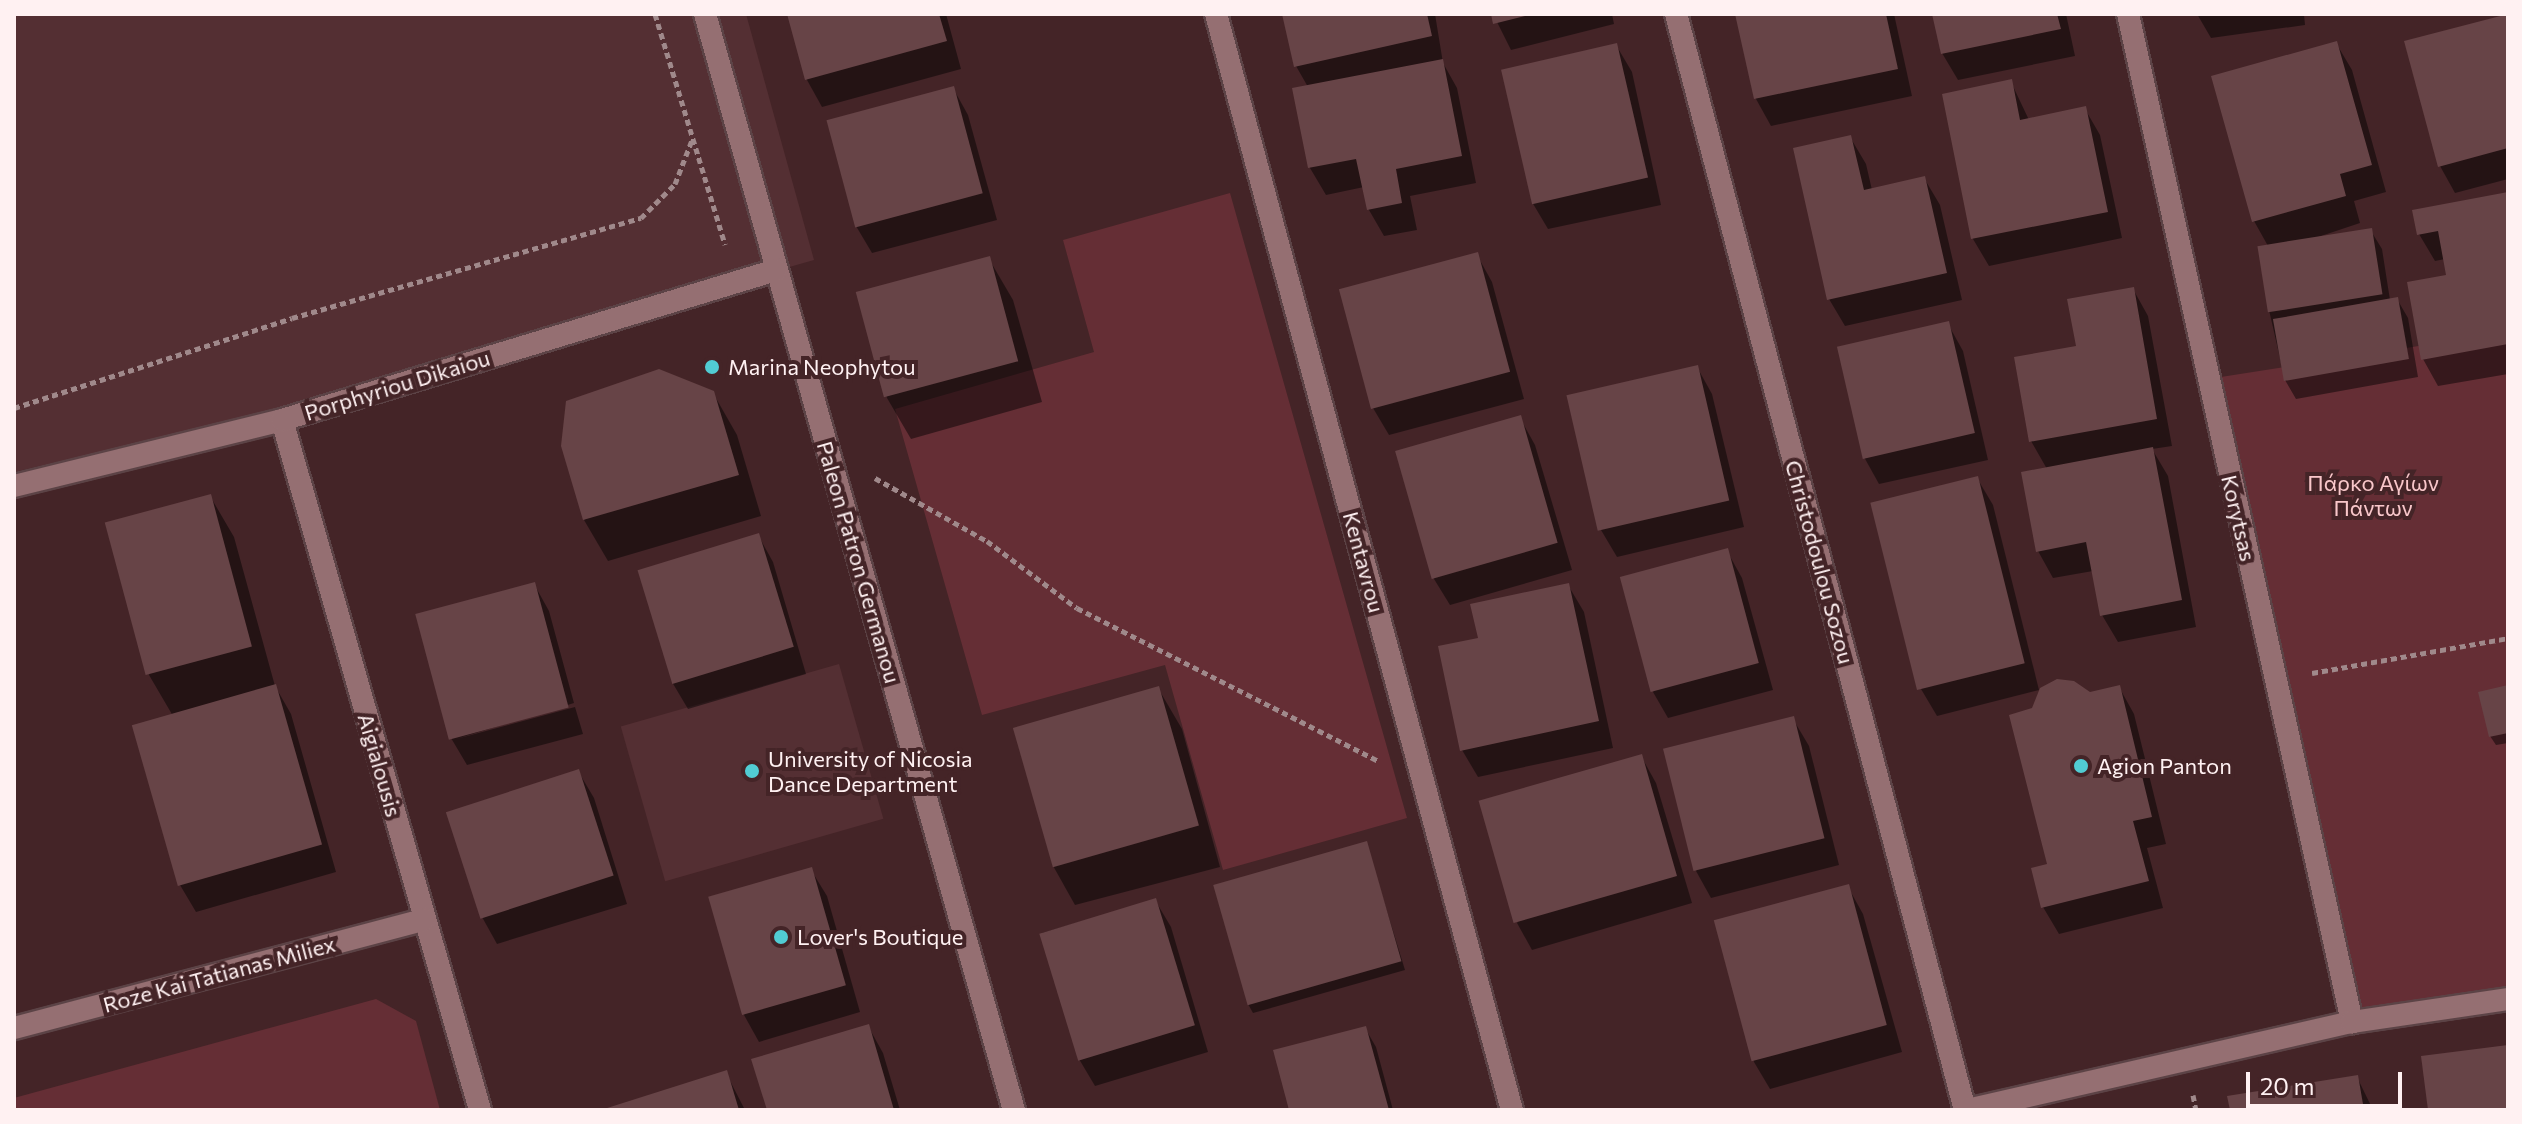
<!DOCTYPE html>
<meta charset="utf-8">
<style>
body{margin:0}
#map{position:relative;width:2522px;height:1124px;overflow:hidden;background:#442427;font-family:Commissioner,sans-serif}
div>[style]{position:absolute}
.built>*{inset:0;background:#542f33;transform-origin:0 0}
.green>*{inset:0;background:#652e35}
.shadow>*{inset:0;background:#0007}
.building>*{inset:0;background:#674447;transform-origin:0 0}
.path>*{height:5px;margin-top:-2.5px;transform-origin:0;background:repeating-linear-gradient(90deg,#a0898b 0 6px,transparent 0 10px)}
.roads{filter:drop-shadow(2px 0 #5c4346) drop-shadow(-2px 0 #5c4346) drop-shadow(0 2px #5c4346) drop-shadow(0 -2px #5c4346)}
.minor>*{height:22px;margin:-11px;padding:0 11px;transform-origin:11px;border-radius:11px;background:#956f72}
.dots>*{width:22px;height:22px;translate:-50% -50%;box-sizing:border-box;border:4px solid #442427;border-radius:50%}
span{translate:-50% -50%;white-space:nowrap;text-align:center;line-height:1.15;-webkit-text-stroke:8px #442427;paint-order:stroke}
.poi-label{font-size:22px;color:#fff1f2}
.left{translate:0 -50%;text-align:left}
.street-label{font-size:22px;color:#fff1f2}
.park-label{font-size:22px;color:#f9c7ca}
.frame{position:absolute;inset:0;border:16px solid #fff1f2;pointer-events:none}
.scale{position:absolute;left:2246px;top:1072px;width:156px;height:36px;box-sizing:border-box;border:4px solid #fff1f2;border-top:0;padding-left:10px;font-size:24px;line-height:28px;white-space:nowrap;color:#fff1f2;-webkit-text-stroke:6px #442427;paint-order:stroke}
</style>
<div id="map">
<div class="built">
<i style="clip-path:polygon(14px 14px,746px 14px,814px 260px,281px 410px,14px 472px)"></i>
<i style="left:839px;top:664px;width:161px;height:227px;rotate:74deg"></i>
</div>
<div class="green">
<i style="clip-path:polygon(1230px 193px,1407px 818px,1223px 870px,1165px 665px,982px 715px,895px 409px,1094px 352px,1063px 240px)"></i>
<i style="clip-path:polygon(2508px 332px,2508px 990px,2352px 1022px,2208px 379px)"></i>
<i style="clip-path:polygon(376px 999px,416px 1021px,440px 1110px,14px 1110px,14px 1098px)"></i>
</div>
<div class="shadow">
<i style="clip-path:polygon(789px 14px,946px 14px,961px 69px,822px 107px,807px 80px)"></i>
<i style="clip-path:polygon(1284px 14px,1435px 14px,1443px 63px,1457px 88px,1476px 183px,1410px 196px,1417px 230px,1384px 236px,1369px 210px,1364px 187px,1326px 195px,1310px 168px,1308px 87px,1296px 66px)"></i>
<i style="clip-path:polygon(1493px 14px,1612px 14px,1614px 24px,1511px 50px)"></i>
<i style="clip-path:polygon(1737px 14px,1894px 14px,1912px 96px,1771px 126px,1756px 99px)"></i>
<i style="clip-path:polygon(1934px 14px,2066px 14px,2075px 56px,1958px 80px,1942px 53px)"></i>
<i style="clip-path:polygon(2197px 14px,2304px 14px,2305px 25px,2211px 38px)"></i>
<i style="clip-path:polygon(2508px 15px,2508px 179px,2455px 193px,2440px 166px)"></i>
<i style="clip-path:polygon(2336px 43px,2352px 70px,2386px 192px,2354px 201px,2360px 223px,2312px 239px,2371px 231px,2382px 249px,2390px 300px,2397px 299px,2408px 318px,2418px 377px,2296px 399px,2285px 380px,2269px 310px,2268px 246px,2254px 221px)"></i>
<i style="clip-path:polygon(1616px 45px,1632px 72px,1661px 205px,1548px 229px,1532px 202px)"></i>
<i style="clip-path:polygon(2011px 82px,2029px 120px,2085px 109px,2100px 135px,2122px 238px,1989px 266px,1973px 239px,1944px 95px)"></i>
<i style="clip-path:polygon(953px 88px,968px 115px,997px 220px,872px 253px,856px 226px)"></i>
<i style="clip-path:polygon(1850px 137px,1866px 164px,1872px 190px,1924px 178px,1940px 205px,1962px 300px,1845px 326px,1829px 299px)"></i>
<i style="clip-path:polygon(2508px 194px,2508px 374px,2438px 386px,2423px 359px,2449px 276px,2445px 259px,2435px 261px,2419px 234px)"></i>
<i style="clip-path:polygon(1477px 255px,1492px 282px,1524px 399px,1389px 435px,1373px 408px)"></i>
<i style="clip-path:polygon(989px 259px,1013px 300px,1042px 402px,911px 439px,887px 398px,858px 296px)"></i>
<i style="clip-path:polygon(2133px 289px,2148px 316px,2172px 446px,2152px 449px,2168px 476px,2196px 627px,2118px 642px,2102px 615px,2093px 571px,2053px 578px,2038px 551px,2047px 469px,2031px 441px,2078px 348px)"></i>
<i style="clip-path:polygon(1948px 324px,1963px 351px,1988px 460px,1879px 484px,1864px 457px)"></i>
<i style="clip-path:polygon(1697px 367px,1712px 394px,1744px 527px,1617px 557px,1601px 530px,1570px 398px)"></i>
<i style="clip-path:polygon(713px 393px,737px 435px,761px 516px,608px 561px,584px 520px)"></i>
<i style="clip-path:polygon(1520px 418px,1535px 445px,1572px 570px,1450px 605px,1434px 579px,1398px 453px)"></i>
<i style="clip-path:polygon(1977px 478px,1993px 505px,2039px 690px,1937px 716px,1921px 689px)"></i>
<i style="clip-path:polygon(210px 496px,234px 537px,275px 686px,291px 714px,336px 872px,196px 912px,180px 885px,173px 716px,149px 675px)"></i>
<i style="clip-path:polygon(758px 535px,773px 562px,806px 674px,688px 709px,672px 682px)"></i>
<i style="clip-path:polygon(1727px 551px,1742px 578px,1773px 690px,1668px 718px,1653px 692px)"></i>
<i style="clip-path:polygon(534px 584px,549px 611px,574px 703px,456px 739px,575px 707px,583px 734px,467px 765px,451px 738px)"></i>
<i style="clip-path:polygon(1568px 585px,1584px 612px,1613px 748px,1478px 777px,1462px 750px,1480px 639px)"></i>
<i style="clip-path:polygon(2119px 687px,2134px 714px,2166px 844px,2147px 848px,2163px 908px,2059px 934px,2043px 907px,2090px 694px)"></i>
<i style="clip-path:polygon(2508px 687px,2508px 743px,2496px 745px,2490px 736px)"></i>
<i style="clip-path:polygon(1158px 688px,1182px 729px,1220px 867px,1075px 905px,1052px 864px)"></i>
<i style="clip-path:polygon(1793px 719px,1809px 746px,1839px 865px,1711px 898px,1696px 871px)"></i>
<i style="clip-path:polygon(1641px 756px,1656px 783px,1692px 903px,1532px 950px,1517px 923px)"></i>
<i style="clip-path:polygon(578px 771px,594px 798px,627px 904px,497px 944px,482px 917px)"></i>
<i style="clip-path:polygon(1366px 843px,1405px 970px,1253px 1013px,1248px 1004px)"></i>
<i style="clip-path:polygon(811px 870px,827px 896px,860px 1012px,759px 1042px,744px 1015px)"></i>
<i style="clip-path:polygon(1848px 887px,1863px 914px,1902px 1052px,1770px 1089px,1754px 1062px,1716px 923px)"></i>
<i style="clip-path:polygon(1155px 900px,1171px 927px,1208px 1052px,1095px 1086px,1079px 1059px,1042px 933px)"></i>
<i style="clip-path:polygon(868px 1026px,883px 1053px,900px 1110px,769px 1110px)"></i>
<i style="clip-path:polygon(1365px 1028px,1376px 1047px,1393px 1110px,1291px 1110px)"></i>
<i style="clip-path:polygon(726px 1073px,745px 1110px,611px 1110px)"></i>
<i style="clip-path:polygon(2357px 1077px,2373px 1110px,2232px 1110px)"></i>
</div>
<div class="building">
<i style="clip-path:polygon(787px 14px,939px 14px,947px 41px,805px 80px)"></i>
<i style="clip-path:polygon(1282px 14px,1427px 14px,1432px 36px,1294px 67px)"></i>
<i style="clip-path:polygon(1491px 14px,1529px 14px,1529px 15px,1493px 24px)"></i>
<i style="clip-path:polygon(1735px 14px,1886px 14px,1898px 69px,1754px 99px)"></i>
<i style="clip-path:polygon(1932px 14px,2057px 14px,2061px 29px,1941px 54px)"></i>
<i style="clip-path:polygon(2508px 14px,2508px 148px,2438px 167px,2404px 41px)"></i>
<i style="clip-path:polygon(2337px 41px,2372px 165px,2340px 174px,2346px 196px,2252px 222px,2211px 76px)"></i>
<i style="left:1617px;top:43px;width:138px;height:119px;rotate:77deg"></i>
<i style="clip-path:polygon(1443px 59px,1462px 156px,1396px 169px,1402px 203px,1367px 210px,1356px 159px,1308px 168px,1292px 88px)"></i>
<i style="clip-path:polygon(2012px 79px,2020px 120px,2086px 106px,2108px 212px,1971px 239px,1942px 94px)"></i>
<i style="left:954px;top:86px;width:111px;height:132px;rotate:75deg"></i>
<i style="clip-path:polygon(1851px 135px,1864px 190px,1925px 176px,1947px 273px,1827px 300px,1793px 148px)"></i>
<i style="clip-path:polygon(2508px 192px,2508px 344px,2421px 360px,2407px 282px,2446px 275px,2438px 231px,2417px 235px,2412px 210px)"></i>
<i style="left:2372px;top:228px;width:67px;height:116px;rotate:81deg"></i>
<i style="left:1478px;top:252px;width:124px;height:144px;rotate:75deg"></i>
<i style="left:990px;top:256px;width:109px;height:139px;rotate:75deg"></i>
<i style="clip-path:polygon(2134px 287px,2157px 419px,2029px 442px,2014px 357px,2076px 346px,2067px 299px)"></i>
<i style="left:2398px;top:297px;width:63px;height:127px;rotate:80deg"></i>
<i style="left:1949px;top:321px;width:115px;height:115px;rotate:77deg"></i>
<i style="left:1698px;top:365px;width:139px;height:135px;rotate:77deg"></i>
<i style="clip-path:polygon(659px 369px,714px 391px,739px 475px,583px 520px,561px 446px,566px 401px)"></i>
<i style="left:1521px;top:415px;width:133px;height:131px;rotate:74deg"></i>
<i style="clip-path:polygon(2153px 447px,2182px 600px,2100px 616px,2086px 542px,2036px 552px,2021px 472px)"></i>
<i style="left:1978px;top:476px;width:193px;height:111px;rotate:76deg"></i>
<i style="left:211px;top:494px;width:158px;height:110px;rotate:75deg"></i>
<i style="left:759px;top:533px;width:119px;height:127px;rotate:73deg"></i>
<i style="left:1728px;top:548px;width:119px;height:112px;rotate:75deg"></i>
<i style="left:535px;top:582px;width:130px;height:124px;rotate:75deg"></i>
<i style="clip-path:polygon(1569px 583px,1599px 721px,1460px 751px,1438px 646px,1478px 638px,1470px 604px)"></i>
<i style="clip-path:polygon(2057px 679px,2074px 681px,2090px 692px,2120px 685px,2152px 817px,2133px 821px,2149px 881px,2041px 908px,2031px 868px,2047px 864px,2009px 715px,2032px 708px,2040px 688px)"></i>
<i style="left:276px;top:684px;width:167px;height:150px;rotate:74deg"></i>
<i style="clip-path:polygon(2508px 685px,2508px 733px,2489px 737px,2478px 692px)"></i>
<i style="left:1159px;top:686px;width:145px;height:152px;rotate:74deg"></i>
<i style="left:1794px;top:716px;width:126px;height:135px;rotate:76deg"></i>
<i style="left:1642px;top:754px;width:127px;height:170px;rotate:74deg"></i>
<i style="left:579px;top:769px;width:112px;height:140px;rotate:72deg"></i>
<i style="left:1367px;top:841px;width:125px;height:160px;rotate:74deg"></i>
<i style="left:812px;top:867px;width:123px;height:108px;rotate:74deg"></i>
<i style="left:1849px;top:884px;width:146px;height:140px;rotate:75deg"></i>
<i style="left:1156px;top:898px;width:133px;height:122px;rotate:73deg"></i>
<i style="clip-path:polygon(869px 1024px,894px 1110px,767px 1110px,751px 1059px)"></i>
<i style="clip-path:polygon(1366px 1026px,1389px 1110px,1289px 1110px,1273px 1050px)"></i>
<i style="clip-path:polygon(2508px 1045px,2508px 1110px,2428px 1110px,2421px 1056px)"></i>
<i style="clip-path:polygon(727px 1070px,739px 1110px,605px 1110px,604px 1109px)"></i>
<i style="clip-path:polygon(2358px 1075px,2364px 1110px,2230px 1110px,2227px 1096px)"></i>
</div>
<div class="path">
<i style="left:655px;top:14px;width:241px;rotate:73.1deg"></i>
<i style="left:14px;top:408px;width:292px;rotate:-17.9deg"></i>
<i style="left:292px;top:318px;width:363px;rotate:-16deg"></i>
<i style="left:641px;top:218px;width:48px;rotate:-45deg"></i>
<i style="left:675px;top:184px;width:47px;rotate:-68.9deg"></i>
<i style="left:875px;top:478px;width:129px;rotate:29.4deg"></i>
<i style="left:987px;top:541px;width:112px;rotate:36.7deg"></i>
<i style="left:1077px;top:608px;width:338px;rotate:26.9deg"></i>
<i style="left:2312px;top:673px;width:199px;rotate:-10.1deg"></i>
<i style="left:2193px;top:1095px;width:15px;rotate:79deg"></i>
</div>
<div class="roads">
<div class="minor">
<i style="left:705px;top:14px;width:1139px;rotate:74.26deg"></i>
<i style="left:1216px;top:14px;width:1135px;rotate:74.89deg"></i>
<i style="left:1676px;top:14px;width:1133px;rotate:75.23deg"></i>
<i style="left:2128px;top:14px;width:1033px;rotate:77.47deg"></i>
<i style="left:282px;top:420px;width:718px;rotate:73.99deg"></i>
<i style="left:14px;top:486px;width:276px;rotate:-13.8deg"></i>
<i style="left:282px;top:420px;width:516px;rotate:-16.89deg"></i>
<i style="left:14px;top:1028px;width:424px;rotate:-14.8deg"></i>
<i style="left:1967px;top:1110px;width:395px;rotate:-12.9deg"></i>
<i style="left:2352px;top:1022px;width:158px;rotate:-8.4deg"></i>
</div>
</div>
<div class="dots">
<i style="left:712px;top:367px;background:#51ccd3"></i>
<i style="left:2081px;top:766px;background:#51ccd3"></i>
<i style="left:752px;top:771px;background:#51ccd3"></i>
<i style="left:781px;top:937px;background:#51ccd3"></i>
</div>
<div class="poi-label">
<span class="left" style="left:728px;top:367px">Marina Neophytou</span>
<span class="left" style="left:768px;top:771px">University of Nicosia<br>Dance Department</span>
<span class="left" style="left:2097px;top:766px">Agion Panton</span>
<span class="left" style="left:797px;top:937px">Lover's Boutique</span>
</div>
<div class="street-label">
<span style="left:397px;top:385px;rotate:-17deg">Porphyriou Dikaiou</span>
<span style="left:2239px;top:518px;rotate:77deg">Korytsas</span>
<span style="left:859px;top:562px;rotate:74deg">Paleon Patron Germanou</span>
<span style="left:1364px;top:562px;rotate:75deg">Kentavrou</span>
<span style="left:1820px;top:562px;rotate:75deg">Christodoulou Sozou</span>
<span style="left:380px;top:765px;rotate:74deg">Aigialousis</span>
<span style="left:219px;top:974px;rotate:-15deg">Roze Kai Tatianas Miliex</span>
</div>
<div class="park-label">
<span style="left:2373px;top:495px">Πάρκο Αγίων<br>Πάντων</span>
</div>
<div class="frame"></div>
<div class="scale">20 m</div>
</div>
